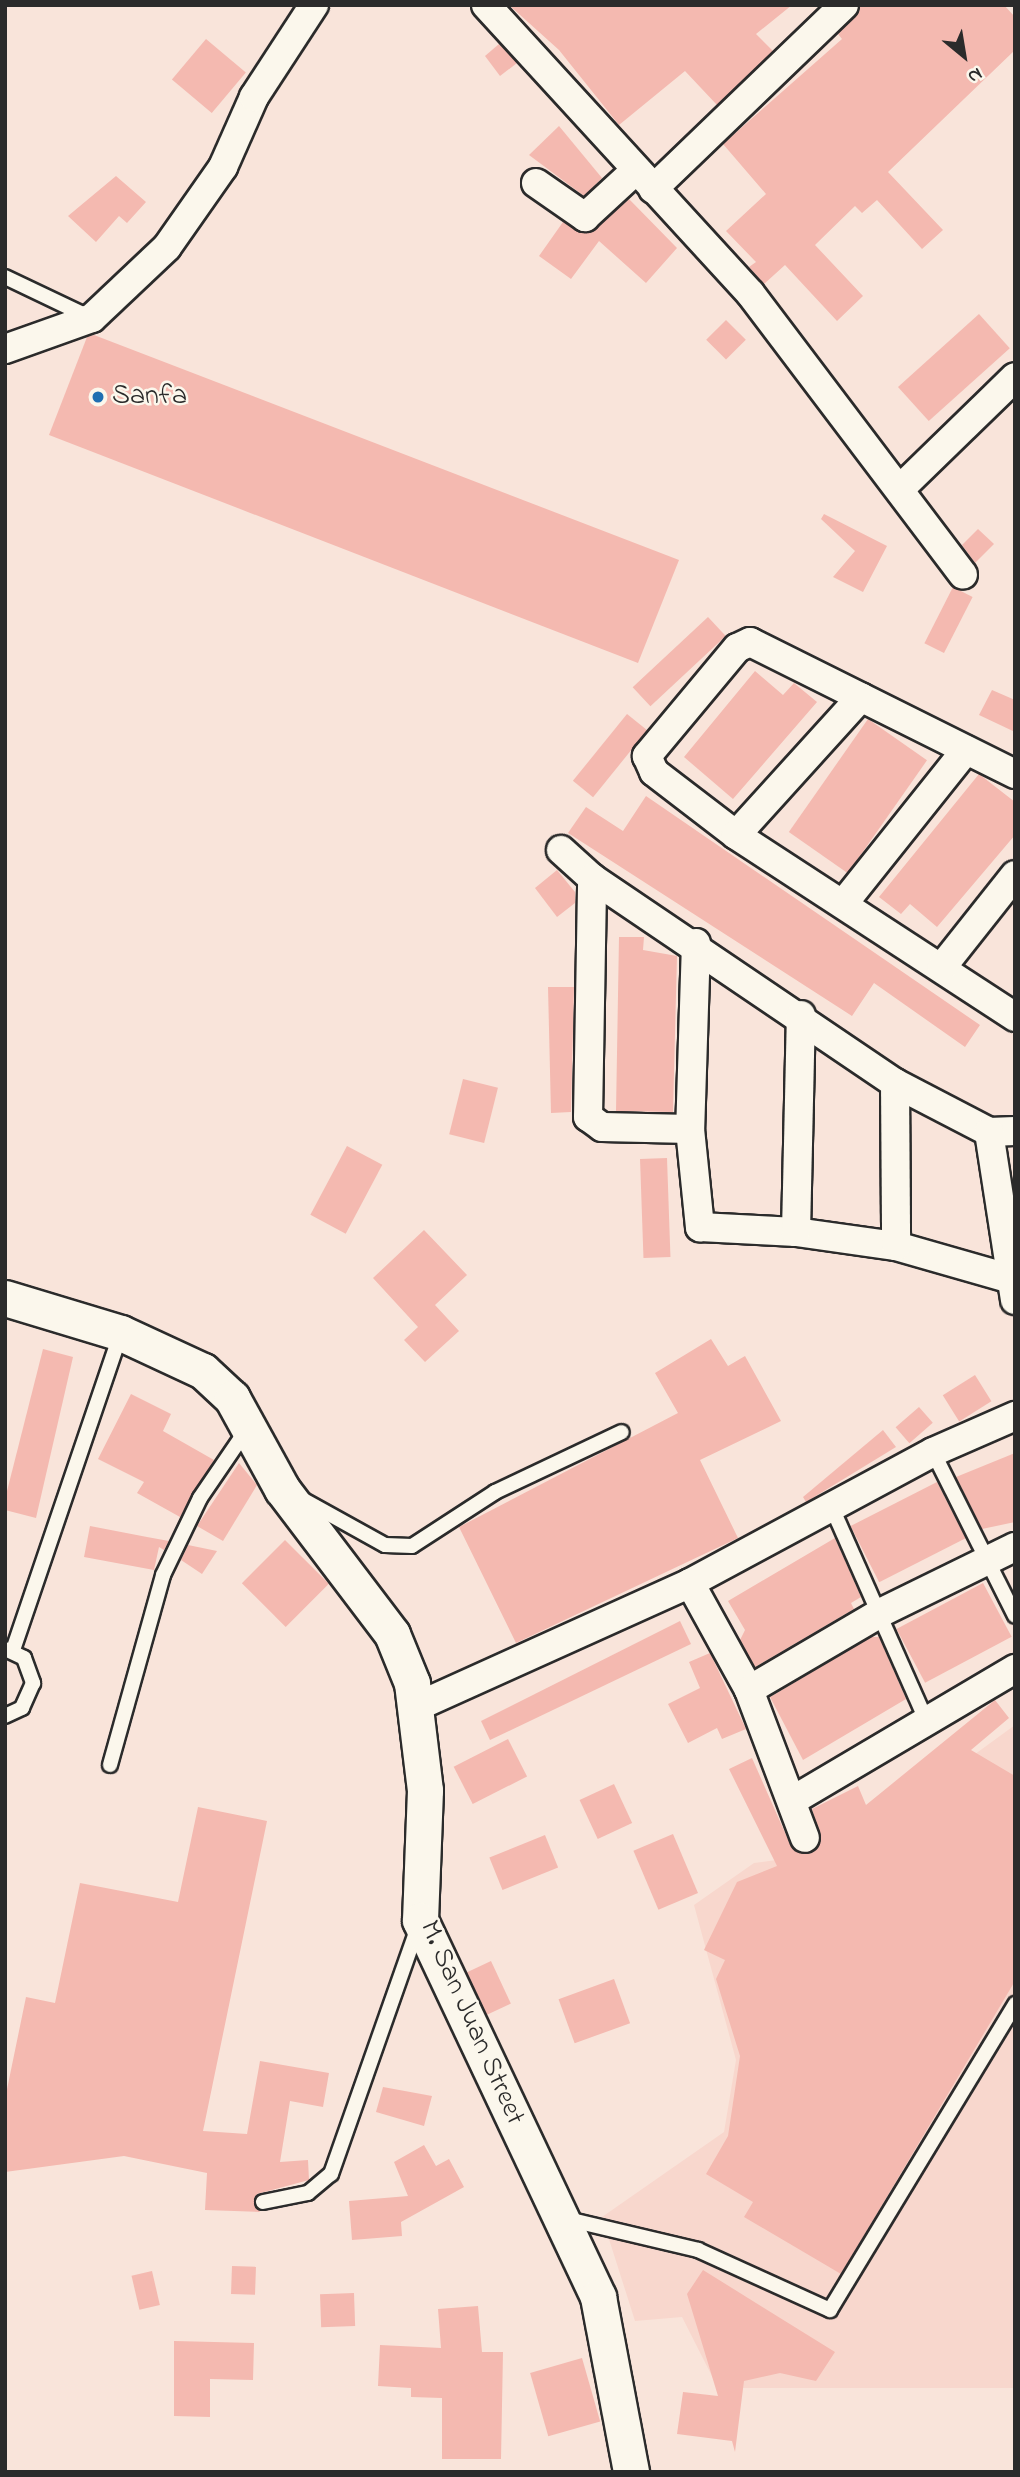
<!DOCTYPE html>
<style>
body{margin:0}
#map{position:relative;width:1020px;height:2477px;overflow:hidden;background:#f9e4da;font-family:"Indie Flower",sans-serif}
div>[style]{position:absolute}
.built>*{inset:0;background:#f8d7cd}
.building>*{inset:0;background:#f4b9b0;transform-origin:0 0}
.roads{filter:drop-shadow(2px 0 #2b2b2b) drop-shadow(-2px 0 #2b2b2b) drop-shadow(0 2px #2b2b2b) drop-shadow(0 -2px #2b2b2b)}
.service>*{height:14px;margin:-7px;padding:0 7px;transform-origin:7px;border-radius:7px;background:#fbf7ec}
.minor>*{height:28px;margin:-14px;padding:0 14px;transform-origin:14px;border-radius:14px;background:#fbf7ec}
.tertiary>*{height:35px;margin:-17.5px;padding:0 17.5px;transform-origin:17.5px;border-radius:17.5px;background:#fbf7ec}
.dots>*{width:19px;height:19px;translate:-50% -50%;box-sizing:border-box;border:4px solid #fbf7ec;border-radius:50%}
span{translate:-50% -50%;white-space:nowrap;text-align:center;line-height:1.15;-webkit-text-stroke:5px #fbf7ec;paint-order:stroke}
.poi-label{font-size:28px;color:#2b2b2b}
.left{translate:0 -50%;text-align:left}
.street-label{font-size:28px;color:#2b2b2b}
.frame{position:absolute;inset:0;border:7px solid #2b2b2b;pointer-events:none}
.north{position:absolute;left:929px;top:21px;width:70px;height:70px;-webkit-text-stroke:5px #fbf7ec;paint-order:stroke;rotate:150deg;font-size:19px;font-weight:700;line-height:28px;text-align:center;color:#2b2b2b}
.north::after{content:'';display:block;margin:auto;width:24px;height:32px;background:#2b2b2b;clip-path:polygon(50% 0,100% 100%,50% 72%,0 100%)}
</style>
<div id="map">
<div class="built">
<i style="clip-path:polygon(1015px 1725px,1015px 2388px,718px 2388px,682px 2317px,635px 2321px,602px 2217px,724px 2132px,736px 2060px,694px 1905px,754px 1863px,798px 1857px,820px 1836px,886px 1819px)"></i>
</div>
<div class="building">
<i style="clip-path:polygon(509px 5px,792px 5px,756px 34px,773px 51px,717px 105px,685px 71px,619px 125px,559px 50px)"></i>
<i style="clip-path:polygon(860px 5px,1004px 5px,1015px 17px,1015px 50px,888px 172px,943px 230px,922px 249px,877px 200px,862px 213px,855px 206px,815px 245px,863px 296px,837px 321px,785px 265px,764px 284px,749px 267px,756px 262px,726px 231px,766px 194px,723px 144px,842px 39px,838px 34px)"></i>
<i style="left:206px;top:39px;width:52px;height:53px;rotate:40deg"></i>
<i style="clip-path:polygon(499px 44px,517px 63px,500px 76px,485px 56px)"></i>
<i style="clip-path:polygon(559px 126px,602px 178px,584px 196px,529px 155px)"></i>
<i style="clip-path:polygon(116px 176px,146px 202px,127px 223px,119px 216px,96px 242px,68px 216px)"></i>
<i style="clip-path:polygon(629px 199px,677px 248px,646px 283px,599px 241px,571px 279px,539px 256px,563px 222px,590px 233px)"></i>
<i style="left:979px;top:314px;width:46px;height:109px;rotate:48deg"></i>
<i style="left:726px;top:320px;width:28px;height:28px;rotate:45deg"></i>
<i style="clip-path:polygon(94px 335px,679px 560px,638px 663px,49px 435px,87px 337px)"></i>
<i style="clip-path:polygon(824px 514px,887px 546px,863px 592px,833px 577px,855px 551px,821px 519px)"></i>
<i style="clip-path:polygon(978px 529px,994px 544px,975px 563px,962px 545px)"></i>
<i style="left:953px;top:587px;width:22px;height:63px;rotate:27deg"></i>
<i style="left:708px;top:617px;width:26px;height:103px;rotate:47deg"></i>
<i style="clip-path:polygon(755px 671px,783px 695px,794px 683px,817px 702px,733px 799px,684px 757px)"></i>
<i style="clip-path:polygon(992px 690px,1015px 700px,1015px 732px,979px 715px)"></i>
<i style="left:627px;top:714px;width:26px;height:86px;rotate:39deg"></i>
<i style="left:868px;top:719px;width:72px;height:138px;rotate:35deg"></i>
<i style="clip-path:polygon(979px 774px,1015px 802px,1015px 835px,937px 927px,910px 904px,901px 914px,879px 897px)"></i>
<i style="clip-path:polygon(646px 796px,980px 1025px,965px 1047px,874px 983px,852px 1016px,568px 833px,586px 807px,623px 831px)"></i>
<i style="clip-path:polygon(557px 870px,575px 892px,575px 903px,557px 917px,535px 888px)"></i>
<i style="clip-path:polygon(619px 937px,644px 937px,643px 950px,677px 956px,673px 1112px,616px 1111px)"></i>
<i style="clip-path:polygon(548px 987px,574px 987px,571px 1112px,551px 1113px)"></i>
<i style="left:463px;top:1079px;width:36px;height:57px;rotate:14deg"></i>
<i style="left:347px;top:1146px;width:40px;height:78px;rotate:28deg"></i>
<i style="left:667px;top:1158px;width:99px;height:27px;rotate:88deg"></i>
<i style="clip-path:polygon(424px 1230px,467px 1275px,435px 1305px,459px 1331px,425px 1362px,404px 1340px,418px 1327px,373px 1278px)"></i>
<i style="clip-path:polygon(711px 1339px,728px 1366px,745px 1356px,781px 1421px,700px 1460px,738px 1538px,516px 1643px,459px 1527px,678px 1413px,655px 1373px)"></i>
<i style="clip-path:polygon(43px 1349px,73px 1357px,36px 1518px,5px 1510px,5px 1499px)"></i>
<i style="left:975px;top:1375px;width:31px;height:38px;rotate:58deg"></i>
<i style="clip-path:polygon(131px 1394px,171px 1414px,163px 1431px,214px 1460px,180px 1517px,137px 1493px,144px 1482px,98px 1459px)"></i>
<i style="left:919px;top:1407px;width:21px;height:31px;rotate:49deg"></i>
<i style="clip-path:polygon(883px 1430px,896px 1447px,806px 1502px,803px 1497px)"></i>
<i style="clip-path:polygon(1015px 1453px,1015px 1522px,982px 1529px,956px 1477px)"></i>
<i style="clip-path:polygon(239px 1463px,257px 1485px,223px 1541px,197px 1526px)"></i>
<i style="left:937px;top:1482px;width:63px;height:97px;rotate:63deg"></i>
<i style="clip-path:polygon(90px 1526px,147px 1537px,169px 1541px,164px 1550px,159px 1547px,154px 1570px,84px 1557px)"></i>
<i style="clip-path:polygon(835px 1538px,861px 1597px,851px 1603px,854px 1609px,755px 1667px,740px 1640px,745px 1630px,728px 1601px)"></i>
<i style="left:285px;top:1540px;width:62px;height:61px;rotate:45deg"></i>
<i style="clip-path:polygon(188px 1545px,217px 1551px,202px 1574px,181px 1560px)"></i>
<i style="left:983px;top:1583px;width:61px;height:98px;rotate:62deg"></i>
<i style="clip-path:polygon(680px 1621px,691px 1644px,490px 1740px,481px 1721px)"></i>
<i style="clip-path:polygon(871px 1637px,879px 1637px,906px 1699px,803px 1760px,770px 1697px)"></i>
<i style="clip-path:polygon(710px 1653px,746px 1729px,722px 1739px,717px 1728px,688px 1743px,668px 1704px,700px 1688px,689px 1662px)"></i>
<i style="clip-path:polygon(995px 1700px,1009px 1718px,971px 1750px,1015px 1776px,1015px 1981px,841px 2274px,744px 2217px,753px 2202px,706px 2174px,728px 2136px,740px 2056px,716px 1979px,725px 1960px,704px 1950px,737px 1882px,777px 1866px,729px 1769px,752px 1758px,790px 1844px,810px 1854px,821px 1840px,812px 1809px,858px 1786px,866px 1805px)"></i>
<i style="left:508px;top:1739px;width:42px;height:61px;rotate:63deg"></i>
<i style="left:614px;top:1784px;width:43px;height:38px;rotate:65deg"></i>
<i style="clip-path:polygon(198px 1807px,267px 1821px,203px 2131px,247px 2134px,260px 2061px,329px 2073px,323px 2107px,290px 2101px,280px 2162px,308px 2160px,309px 2180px,257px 2194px,254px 2203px,260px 2212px,205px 2210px,207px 2173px,124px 2156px,5px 2172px,5px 2099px,26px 1997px,55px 2003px,80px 1883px,178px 1902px)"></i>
<i style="left:673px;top:1834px;width:64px;height:43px;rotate:67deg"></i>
<i style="left:545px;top:1835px;width:35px;height:60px;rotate:68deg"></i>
<i style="left:491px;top:1961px;width:47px;height:27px;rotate:65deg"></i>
<i style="left:614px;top:1979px;width:47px;height:59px;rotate:70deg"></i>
<i style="clip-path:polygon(383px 2087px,432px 2096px,424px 2126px,376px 2112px)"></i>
<i style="clip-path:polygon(424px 2145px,436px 2166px,449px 2159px,464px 2187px,401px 2222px,402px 2236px,352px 2240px,349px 2201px,408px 2196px,394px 2162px)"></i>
<i style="left:232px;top:2266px;width:24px;height:28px;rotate:2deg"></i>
<i style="clip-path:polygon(703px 2270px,835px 2352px,816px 2381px,780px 2373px,744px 2381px,735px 2452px,732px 2441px,677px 2434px,683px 2392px,718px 2396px,687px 2294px)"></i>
<i style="left:152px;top:2271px;width:35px;height:21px;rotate:77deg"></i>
<i style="left:354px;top:2293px;width:33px;height:34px;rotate:88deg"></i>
<i style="clip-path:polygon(478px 2306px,482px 2352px,503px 2352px,501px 2459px,442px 2459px,442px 2398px,411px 2397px,411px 2388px,378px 2386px,380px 2345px,441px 2348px,438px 2309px)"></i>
<i style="clip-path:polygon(174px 2341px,254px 2343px,253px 2380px,210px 2379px,210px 2417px,174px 2416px)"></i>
<i style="left:582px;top:2358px;width:66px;height:54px;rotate:74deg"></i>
</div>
<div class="roads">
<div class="service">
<i style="left:5px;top:277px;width:95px;rotate:25.5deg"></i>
<i style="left:933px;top:1452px;width:183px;rotate:63.4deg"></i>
<i style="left:302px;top:1499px;width:95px;rotate:29deg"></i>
<i style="left:385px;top:1545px;width:27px;rotate:2deg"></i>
<i style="left:412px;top:1546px;width:99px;rotate:-33deg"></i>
<i style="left:495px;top:1492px;width:140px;rotate:-25.3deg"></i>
<i style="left:833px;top:1510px;width:230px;rotate:66.1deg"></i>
<i style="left:5px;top:1649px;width:21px;rotate:25deg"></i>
<i style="left:24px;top:1658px;width:27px;rotate:70deg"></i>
<i style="left:33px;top:1683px;width:27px;rotate:114deg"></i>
<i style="left:22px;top:1708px;width:19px;rotate:155deg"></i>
<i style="left:13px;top:1650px;width:335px;rotate:-71.2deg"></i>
<i style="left:110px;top:1765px;width:197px;rotate:-74.4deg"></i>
<i style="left:163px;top:1575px;width:85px;rotate:-64.3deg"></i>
<i style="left:200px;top:1498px;width:83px;rotate:-55.7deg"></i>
<i style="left:263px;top:2202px;width:46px;rotate:-11.3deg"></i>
<i style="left:308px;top:2193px;width:30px;rotate:-40deg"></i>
<i style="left:331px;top:2174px;width:262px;rotate:-70.6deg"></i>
<i style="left:567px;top:2219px;width:135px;rotate:13.3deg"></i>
<i style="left:698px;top:2250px;width:145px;rotate:24.4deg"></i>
<i style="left:830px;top:2310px;width:358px;rotate:-58.8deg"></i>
</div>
<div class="minor">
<i style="left:486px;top:5px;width:391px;rotate:47.5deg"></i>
<i style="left:750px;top:293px;width:353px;rotate:52.9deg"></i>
<i style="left:536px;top:183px;width:60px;rotate:34.8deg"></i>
<i style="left:585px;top:217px;width:69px;rotate:-42.7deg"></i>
<i style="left:653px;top:189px;width:265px;rotate:-43.9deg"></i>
<i style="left:5px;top:349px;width:92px;rotate:-19.6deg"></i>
<i style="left:92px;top:318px;width:103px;rotate:-43.4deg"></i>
<i style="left:167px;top:247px;width:98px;rotate:-55deg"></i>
<i style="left:223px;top:167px;width:77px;rotate:-66.1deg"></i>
<i style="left:254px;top:97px;width:110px;rotate:-56.9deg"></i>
<i style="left:901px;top:488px;width:159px;rotate:-44.2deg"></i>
<i style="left:1015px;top:774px;width:296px;rotate:-153.5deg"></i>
<i style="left:750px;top:642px;width:14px;rotate:155deg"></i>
<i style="left:737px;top:648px;width:141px;rotate:129.8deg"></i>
<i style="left:647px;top:756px;width:17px;rotate:66deg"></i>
<i style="left:654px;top:772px;width:103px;rotate:37.5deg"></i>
<i style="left:736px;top:835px;width:333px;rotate:33.1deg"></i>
<i style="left:736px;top:835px;width:186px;rotate:-47.8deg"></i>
<i style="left:561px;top:850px;width:42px;rotate:42.1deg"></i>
<i style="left:843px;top:904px;width:197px;rotate:-51.4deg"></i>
<i style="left:696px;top:943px;width:186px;rotate:91.8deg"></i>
<i style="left:690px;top:1129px;width:99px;rotate:84.2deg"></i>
<i style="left:700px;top:1227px;width:96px;rotate:3deg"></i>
<i style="left:796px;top:1232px;width:101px;rotate:8deg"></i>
<i style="left:896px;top:1246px;width:120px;rotate:16deg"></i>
<i style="left:942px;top:967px;width:117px;rotate:-51.6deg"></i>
<i style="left:895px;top:1083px;width:163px;rotate:89.6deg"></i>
<i style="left:690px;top:1129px;width:88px;rotate:-178.7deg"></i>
<i style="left:602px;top:1127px;width:17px;rotate:-144deg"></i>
<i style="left:588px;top:1117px;width:239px;rotate:-89deg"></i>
<i style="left:592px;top:878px;width:366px;rotate:34.1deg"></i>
<i style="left:895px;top:1083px;width:106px;rotate:27.5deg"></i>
<i style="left:989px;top:1132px;width:26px;rotate:-2deg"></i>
<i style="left:989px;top:1132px;width:170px;rotate:81.2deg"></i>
<i style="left:796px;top:1232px;width:217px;rotate:-88.7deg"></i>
<i style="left:690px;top:1583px;width:122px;rotate:61.1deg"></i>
<i style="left:749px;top:1690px;width:158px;rotate:69.3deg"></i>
<i style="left:749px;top:1690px;width:152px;rotate:-30.4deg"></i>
<i style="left:880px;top:1613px;width:150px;rotate:-26.1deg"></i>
<i style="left:416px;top:1707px;width:301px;rotate:-24.3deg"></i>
<i style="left:690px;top:1583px;width:276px;rotate:-28.3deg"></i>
<i style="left:933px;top:1452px;width:90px;rotate:-23.7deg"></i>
<i style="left:795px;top:1799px;width:256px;rotate:-30.6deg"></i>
</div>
<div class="tertiary">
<i style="left:5px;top:1298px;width:121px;rotate:16.8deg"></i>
<i style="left:121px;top:1333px;width:90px;rotate:24.9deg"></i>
<i style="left:203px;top:1371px;width:40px;rotate:43deg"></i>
<i style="left:232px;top:1398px;width:104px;rotate:61.2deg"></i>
<i style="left:282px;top:1489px;width:182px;rotate:52.8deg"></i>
<i style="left:392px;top:1634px;width:53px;rotate:67.8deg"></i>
<i style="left:412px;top:1683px;width:108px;rotate:83.1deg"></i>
<i style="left:425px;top:1790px;width:130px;rotate:92.2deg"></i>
<i style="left:420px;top:1920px;width:417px;rotate:64.7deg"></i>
<i style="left:598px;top:2297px;width:178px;rotate:79.3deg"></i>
</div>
</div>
<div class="dots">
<i style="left:98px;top:397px;background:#1f6fb2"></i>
</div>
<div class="poi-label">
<span class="left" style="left:112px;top:397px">Sanfa</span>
</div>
<div class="street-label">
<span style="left:471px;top:2023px;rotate:66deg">M. San Juan Street</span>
</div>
<div class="frame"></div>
<div class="north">N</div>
</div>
